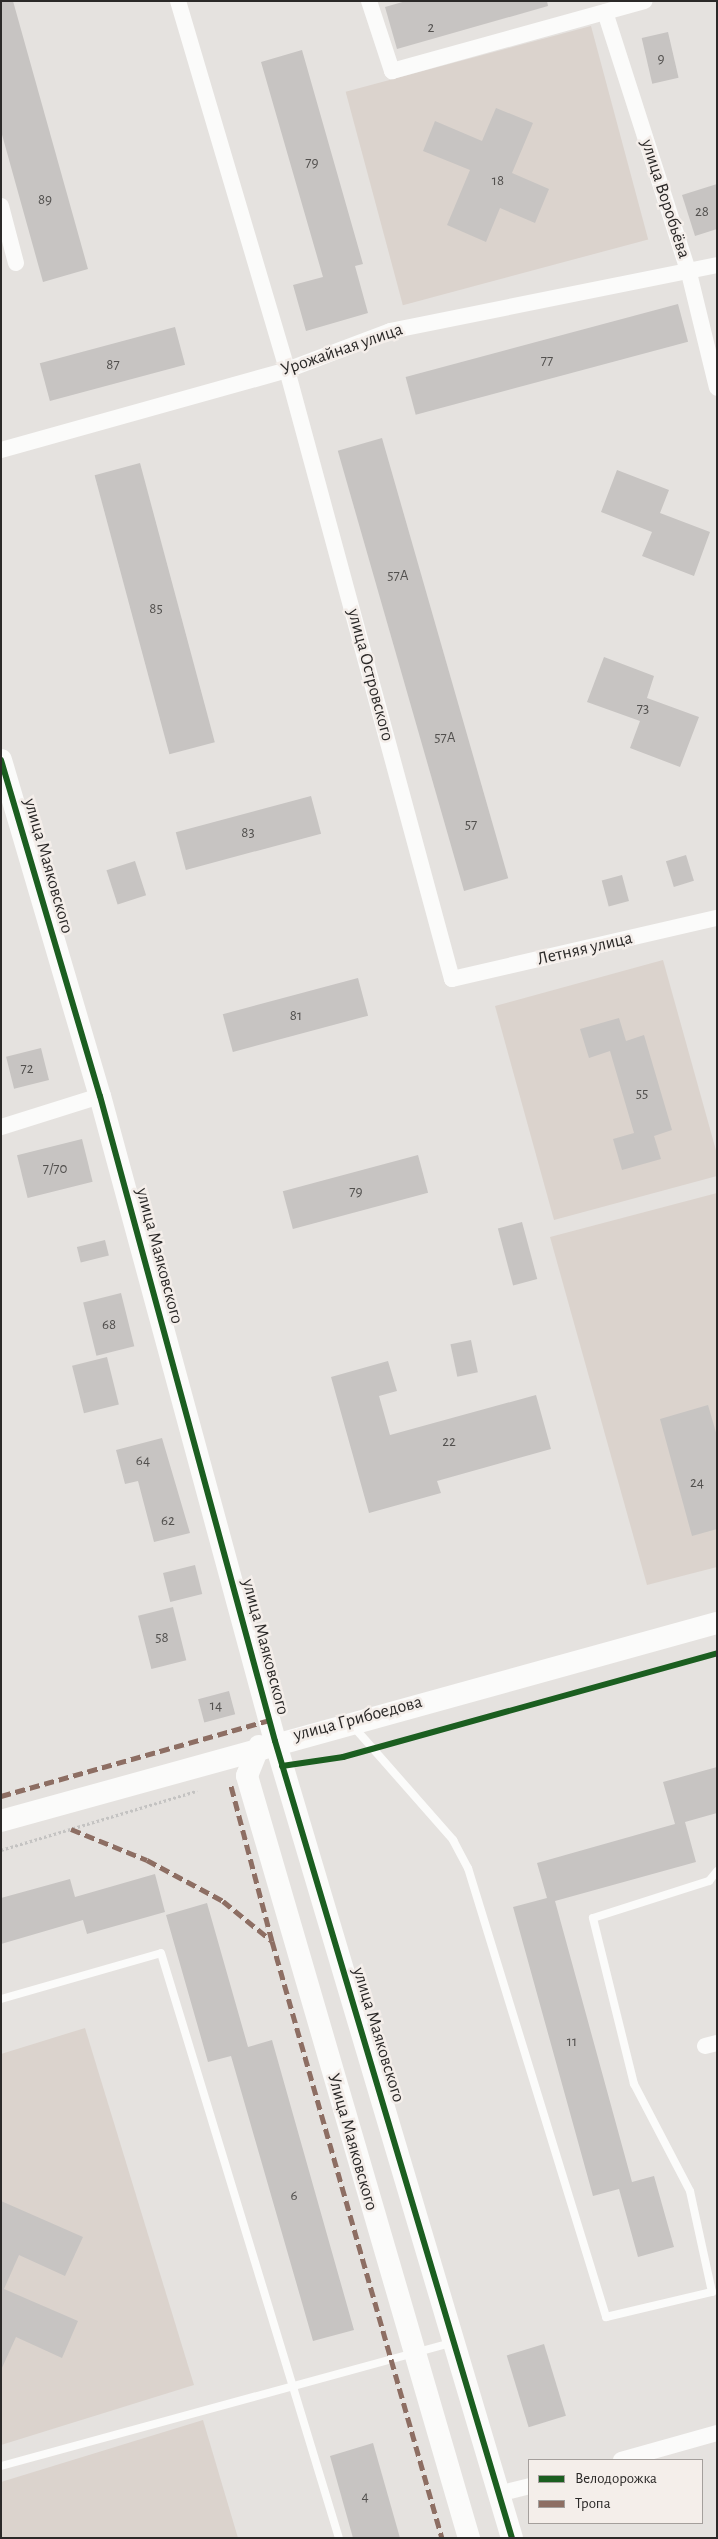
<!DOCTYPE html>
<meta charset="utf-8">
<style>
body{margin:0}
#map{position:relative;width:718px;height:2539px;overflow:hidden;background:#e5e2df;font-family:"Alegreya Sans",sans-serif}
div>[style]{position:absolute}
.built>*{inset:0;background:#dbd3cd;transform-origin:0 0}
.building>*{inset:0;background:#c7c4c2;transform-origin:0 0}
.path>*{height:3px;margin-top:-1.5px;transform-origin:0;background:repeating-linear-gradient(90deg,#c4c3c2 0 2.5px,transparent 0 5px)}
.lane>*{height:8px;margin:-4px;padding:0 4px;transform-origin:4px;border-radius:4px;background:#fbfbfa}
.street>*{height:16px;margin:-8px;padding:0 8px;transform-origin:8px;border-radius:8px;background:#fbfbfa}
.secondary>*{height:22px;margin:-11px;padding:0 11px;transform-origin:11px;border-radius:11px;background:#fbfbfa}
.quiet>*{height:5px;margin-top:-2.5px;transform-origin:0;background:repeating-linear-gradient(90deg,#8d6e63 0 10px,transparent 0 15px)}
.cycleway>*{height:6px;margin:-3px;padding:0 3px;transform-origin:3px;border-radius:3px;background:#1b5e20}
span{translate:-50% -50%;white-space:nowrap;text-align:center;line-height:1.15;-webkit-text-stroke:5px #f4eeea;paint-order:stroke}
.number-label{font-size:15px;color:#52504e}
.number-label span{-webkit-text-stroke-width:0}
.street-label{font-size:18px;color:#2b2928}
.frame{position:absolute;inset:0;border:2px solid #2b2928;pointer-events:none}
.legend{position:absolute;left:528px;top:2459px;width:175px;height:65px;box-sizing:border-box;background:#f4eeea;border:1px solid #a49f9c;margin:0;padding:6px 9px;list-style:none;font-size:15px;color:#2b2928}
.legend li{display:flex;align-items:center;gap:10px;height:25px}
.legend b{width:25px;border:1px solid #a49f9c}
</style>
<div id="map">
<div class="built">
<i style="left:591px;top:26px;width:221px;height:254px;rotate:75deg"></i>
<i style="clip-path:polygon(663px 960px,717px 1154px,717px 1176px,554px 1220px,495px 1006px)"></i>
<i style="clip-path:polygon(717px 1193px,717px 1567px,647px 1585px,550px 1237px)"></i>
<i style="clip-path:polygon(85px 2028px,194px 2385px,1px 2445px,1px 2054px)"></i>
<i style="clip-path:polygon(203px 2420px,238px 2538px,1px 2538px,1px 2482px)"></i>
</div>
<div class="building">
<i style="clip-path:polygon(1px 1px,13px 1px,88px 269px,43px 282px,1px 131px)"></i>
<i style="clip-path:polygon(406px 1px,547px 1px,548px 6px,397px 49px,385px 7px)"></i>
<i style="left:668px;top:32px;width:47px;height:27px;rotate:77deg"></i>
<i style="clip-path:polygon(302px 50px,363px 264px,355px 266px,368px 313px,306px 331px,293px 285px,323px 277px,261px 62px)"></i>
<i style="clip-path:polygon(496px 108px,533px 123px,512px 173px,549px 189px,535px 223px,500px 208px,486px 242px,447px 225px,470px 170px,423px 151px,435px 121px,482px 141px)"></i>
<i style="clip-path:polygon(717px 184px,717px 229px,695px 236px,682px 195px)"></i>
<i style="left:678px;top:304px;width:39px;height:282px;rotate:75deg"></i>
<i style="left:175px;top:327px;width:39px;height:140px;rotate:75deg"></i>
<i style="left:382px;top:438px;width:458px;height:46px;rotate:74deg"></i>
<i style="left:140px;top:463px;width:289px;height:47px;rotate:75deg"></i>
<i style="clip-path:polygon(617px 470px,669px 490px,660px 513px,710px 532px,694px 576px,642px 556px,652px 532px,601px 512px)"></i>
<i style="clip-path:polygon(604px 657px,654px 676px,647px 698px,699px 717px,680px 767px,630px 748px,640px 721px,587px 702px)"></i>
<i style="left:311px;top:796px;width:39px;height:140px;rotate:75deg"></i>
<i style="left:686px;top:855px;width:27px;height:21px;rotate:73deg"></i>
<i style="left:135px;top:861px;width:36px;height:30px;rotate:72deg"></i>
<i style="left:622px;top:875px;width:27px;height:21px;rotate:75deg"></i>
<i style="left:358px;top:978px;width:39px;height:140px;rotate:75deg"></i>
<i style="clip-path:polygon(619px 1018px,626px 1041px,644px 1035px,672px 1130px,654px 1136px,661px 1159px,622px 1170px,613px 1139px,634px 1133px,610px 1051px,589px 1058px,580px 1029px)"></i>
<i style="left:41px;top:1048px;width:33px;height:36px;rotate:76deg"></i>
<i style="left:82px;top:1139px;width:44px;height:67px;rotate:76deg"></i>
<i style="left:418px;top:1155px;width:39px;height:140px;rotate:75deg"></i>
<i style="left:522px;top:1222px;width:59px;height:25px;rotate:75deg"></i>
<i style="left:105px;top:1240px;width:16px;height:29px;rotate:76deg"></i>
<i style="left:121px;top:1293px;width:55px;height:39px;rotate:76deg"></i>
<i style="left:471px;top:1340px;width:33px;height:21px;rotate:78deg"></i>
<i style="left:107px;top:1357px;width:49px;height:36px;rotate:76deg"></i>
<i style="clip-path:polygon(388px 1361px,397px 1391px,379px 1396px,390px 1435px,536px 1395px,551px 1449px,437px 1481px,441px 1493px,369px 1513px,331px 1377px)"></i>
<i style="clip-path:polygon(708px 1405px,717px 1436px,717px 1529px,692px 1536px,660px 1419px)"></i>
<i style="clip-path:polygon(162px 1438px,190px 1533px,154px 1542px,138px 1481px,125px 1484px,116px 1450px)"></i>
<i style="left:195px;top:1565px;width:30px;height:33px;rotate:76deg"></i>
<i style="left:173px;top:1607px;width:55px;height:36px;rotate:76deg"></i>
<i style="left:229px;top:1691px;width:24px;height:32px;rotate:75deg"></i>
<i style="clip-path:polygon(717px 1767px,717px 1813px,685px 1822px,696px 1862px,555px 1901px,632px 2182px,654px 2176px,674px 2247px,638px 2257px,619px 2189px,593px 2196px,513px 1907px,547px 1898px,537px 1863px,675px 1824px,663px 1782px)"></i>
<i style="clip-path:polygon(155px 1874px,165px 1912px,87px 1934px,83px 1920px,1px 1944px,1px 1898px,70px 1879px,75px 1897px)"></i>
<i style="clip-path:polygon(207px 1903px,248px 2047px,272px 2040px,354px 2330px,313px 2341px,231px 2056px,208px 2062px,166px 1915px)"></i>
<i style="clip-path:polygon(1px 2201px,83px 2237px,65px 2276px,19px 2255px,4px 2289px,78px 2321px,62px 2358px,16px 2337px,1px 2370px)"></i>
<i style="left:544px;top:2344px;width:75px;height:39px;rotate:73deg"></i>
<i style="clip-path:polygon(373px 2443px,400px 2538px,353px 2538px,330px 2456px)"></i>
</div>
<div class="path">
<i style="left:1px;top:1850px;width:205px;rotate:-16.8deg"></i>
</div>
<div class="lane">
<i style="left:353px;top:1726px;width:152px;rotate:48.7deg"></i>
<i style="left:453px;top:1840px;width:32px;rotate:62deg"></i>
<i style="left:468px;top:1868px;width:470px;rotate:72.9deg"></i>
<i style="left:606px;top:2317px;width:109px;rotate:-13.3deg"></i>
<i style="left:712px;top:2292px;width:103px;rotate:-102.3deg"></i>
<i style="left:690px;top:2191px;width:121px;rotate:-117.6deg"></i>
<i style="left:634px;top:2084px;width:171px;rotate:-103.9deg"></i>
<i style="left:593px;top:1918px;width:122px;rotate:-17.7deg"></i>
<i style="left:709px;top:1881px;width:13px;rotate:-51deg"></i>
<i style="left:1px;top:1999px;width:166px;rotate:-16deg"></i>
<i style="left:161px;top:1953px;width:611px;rotate:73.08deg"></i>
<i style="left:1px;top:2466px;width:469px;rotate:-15.3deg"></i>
</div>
<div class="street">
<i style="left:178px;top:1px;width:385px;rotate:73.5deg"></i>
<i style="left:287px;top:370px;width:631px;rotate:74.84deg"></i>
<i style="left:452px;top:979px;width:272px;rotate:-13deg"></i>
<i style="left:369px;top:1px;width:74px;rotate:71.8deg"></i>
<i style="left:392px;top:71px;width:262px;rotate:-15.5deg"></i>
<i style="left:605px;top:12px;width:274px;rotate:72.2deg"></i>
<i style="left:689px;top:273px;width:118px;rotate:76.3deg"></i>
<i style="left:1px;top:206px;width:59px;rotate:75.3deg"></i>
<i style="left:1px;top:450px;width:297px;rotate:-15.6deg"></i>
<i style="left:287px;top:370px;width:110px;rotate:-20.7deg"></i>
<i style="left:390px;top:331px;width:334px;rotate:-11.4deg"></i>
<i style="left:1px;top:1127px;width:104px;rotate:-17.4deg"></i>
<i style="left:705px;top:2046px;width:12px;rotate:-14deg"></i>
<i style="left:621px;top:2460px;width:100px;rotate:-15.7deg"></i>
<i style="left:498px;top:2494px;width:32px;rotate:-14deg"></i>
</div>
<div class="secondary">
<i style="left:1px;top:760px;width:350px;rotate:73.6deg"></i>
<i style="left:100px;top:1096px;width:668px;rotate:74.82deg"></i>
<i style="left:275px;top:1741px;width:831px;rotate:73.44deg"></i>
<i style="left:259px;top:1746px;width:32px;rotate:112deg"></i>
<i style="left:247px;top:1776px;width:794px;rotate:73.76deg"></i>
<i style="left:1px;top:1821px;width:743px;rotate:-15.46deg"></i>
</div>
<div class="quiet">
<i style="left:1px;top:1796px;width:279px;rotate:-15.8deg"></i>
<i style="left:71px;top:1829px;width:82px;rotate:22.2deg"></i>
<i style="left:147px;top:1860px;width:86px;rotate:28.3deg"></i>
<i style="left:223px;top:1901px;width:63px;rotate:39.2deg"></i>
<i style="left:272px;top:1941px;width:164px;rotate:-104.8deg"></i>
<i style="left:272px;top:1941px;width:621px;rotate:74.11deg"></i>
</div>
<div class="cycleway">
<i style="left:1px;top:760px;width:350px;rotate:73.6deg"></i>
<i style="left:100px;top:1096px;width:668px;rotate:74.82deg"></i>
<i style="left:275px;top:1741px;width:831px;rotate:73.44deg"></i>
<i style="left:282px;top:1766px;width:62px;rotate:-8.4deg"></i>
<i style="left:343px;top:1757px;width:388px;rotate:-15.5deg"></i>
</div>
<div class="number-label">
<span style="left:431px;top:28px">2</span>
<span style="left:661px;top:59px">9</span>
<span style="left:312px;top:163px">79</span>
<span style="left:498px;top:181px">18</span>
<span style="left:45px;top:200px">89</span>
<span style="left:702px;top:212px">28</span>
<span style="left:547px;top:361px">77</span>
<span style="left:113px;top:365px">87</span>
<span style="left:398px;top:576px">57А</span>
<span style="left:156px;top:609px">85</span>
<span style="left:643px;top:709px">73</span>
<span style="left:445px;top:738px">57А</span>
<span style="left:471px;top:825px">57</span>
<span style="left:248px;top:833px">83</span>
<span style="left:296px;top:1016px">81</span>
<span style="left:27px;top:1069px">72</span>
<span style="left:642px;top:1094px">55</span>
<span style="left:55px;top:1169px">7/70</span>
<span style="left:356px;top:1192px">79</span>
<span style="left:109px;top:1325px">68</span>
<span style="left:449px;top:1442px">22</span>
<span style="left:143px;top:1461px">64</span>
<span style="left:697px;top:1483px">24</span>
<span style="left:168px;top:1521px">62</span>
<span style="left:162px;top:1638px">58</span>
<span style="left:216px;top:1706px">14</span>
<span style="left:572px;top:2042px">11</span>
<span style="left:294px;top:2196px">6</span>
<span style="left:365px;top:2497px">4</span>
</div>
<div class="street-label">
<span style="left:665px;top:199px;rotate:72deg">улица Воробьёва</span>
<span style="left:342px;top:350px;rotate:-19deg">Урожайная улица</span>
<span style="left:370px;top:675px;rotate:75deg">улица Островского</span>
<span style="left:48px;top:866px;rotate:74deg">улица Маяковского</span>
<span style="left:585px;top:949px;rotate:-13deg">Летняя улица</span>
<span style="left:159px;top:1256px;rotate:75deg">улица Маяковского</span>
<span style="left:265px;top:1647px;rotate:75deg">улица Маяковского</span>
<span style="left:358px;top:1719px;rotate:-15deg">улица Грибоедова</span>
<span style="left:378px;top:2035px;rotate:73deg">улица Маяковского</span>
<span style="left:352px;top:2142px;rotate:74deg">Улица Маяковского</span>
</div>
<div class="frame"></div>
<ul class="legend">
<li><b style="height:6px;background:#1b5e20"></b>Велодорожка</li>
<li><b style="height:6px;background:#8d6e63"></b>Тропа</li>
</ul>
</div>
